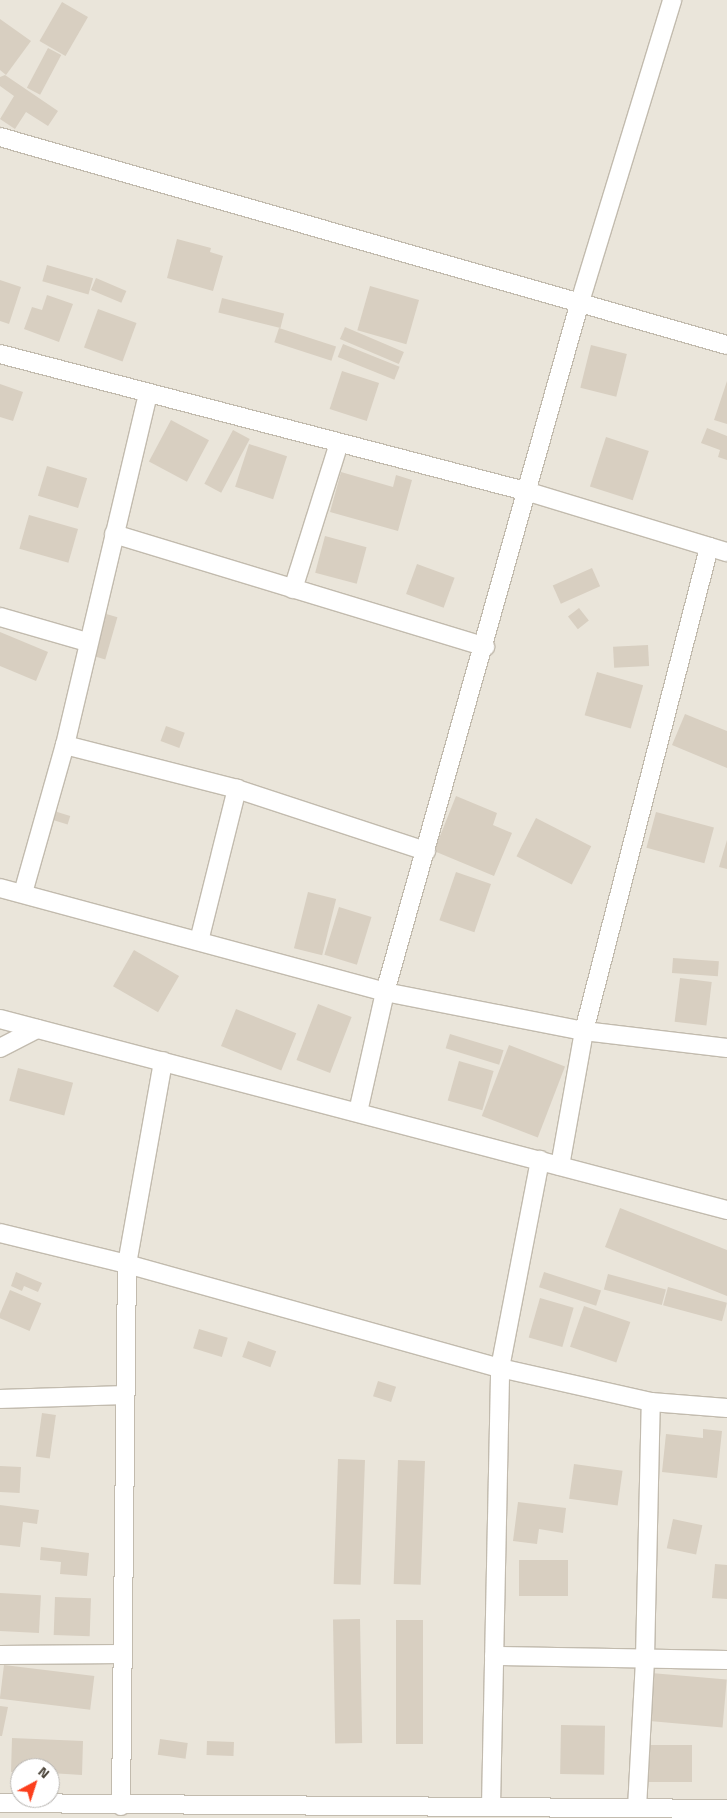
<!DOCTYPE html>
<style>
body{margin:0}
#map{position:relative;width:727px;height:1818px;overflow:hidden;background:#f6f3ec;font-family:"Titillium Web",sans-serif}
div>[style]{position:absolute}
.residential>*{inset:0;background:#eae5da}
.building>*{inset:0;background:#d8cfc1;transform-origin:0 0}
.roads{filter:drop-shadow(1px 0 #c2bbae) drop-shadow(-1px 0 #c2bbae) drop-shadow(0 1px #c2bbae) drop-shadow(0 -1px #c2bbae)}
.minor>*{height:18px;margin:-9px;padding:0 9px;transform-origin:9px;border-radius:9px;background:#fff}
span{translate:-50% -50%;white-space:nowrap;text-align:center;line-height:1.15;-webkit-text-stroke:4.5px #fff;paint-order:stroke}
.north{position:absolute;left:10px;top:1758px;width:50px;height:50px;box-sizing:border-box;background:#fff;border:1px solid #b7b4b0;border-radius:50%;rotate:40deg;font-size:14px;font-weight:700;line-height:20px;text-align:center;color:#4b4439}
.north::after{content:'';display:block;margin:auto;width:18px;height:22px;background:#fc3f1d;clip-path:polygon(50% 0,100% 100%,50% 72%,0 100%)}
</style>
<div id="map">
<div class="residential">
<i style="clip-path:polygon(evenodd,0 0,727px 0,727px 1818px,0 1818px,0 0,20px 1768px,50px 1768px,50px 1798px,20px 1798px,20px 1768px)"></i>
</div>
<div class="building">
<i style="left:62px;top:2px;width:30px;height:45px;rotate:30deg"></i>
<i style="clip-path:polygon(0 19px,31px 41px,6px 75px,0 70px)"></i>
<i style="left:48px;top:48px;width:15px;height:45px;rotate:28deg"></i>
<i style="clip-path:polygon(5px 75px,58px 111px,48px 126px,26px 112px,15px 129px,0 119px,14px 96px,0 86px,0 77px)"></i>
<i style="clip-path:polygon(177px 239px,211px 248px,210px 252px,223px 256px,213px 291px,167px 278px)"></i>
<i style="left:47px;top:265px;width:48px;height:17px;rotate:16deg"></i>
<i style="left:96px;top:278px;width:33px;height:13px;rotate:23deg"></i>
<i style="clip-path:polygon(0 280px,21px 287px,9px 324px,0 321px)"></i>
<i style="left:370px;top:286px;width:51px;height:46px;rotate:16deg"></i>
<i style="clip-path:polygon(47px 295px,73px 304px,59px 342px,24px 329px,32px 307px,42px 310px)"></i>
<i style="left:222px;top:298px;width:64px;height:15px;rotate:14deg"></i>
<i style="left:98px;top:309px;width:41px;height:41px;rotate:20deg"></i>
<i style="left:345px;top:327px;width:64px;height:13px;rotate:23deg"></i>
<i style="left:279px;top:328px;width:60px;height:15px;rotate:18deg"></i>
<i style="left:343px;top:344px;width:61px;height:14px;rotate:22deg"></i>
<i style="left:591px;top:345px;width:37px;height:44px;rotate:14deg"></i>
<i style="left:342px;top:371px;width:39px;height:40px;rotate:18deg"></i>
<i style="clip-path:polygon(727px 381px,727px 424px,714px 420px)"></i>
<i style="clip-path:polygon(0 384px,23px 392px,13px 421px,0 417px)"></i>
<i style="left:171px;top:420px;width:43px;height:47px;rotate:28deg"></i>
<i style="clip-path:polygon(707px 428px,727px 436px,727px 460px,718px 457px,720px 450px,701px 443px)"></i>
<i style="left:233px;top:430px;width:19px;height:61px;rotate:28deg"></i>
<i style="left:606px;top:437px;width:45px;height:52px;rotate:18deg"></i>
<i style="left:249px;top:444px;width:40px;height:45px;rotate:18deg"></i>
<i style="left:47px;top:466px;width:42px;height:31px;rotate:17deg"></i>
<i style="clip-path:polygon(341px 472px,393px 487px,396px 475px,412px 480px,398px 531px,330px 512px)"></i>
<i style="left:29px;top:515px;width:51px;height:35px;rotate:16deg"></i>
<i style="left:325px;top:536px;width:43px;height:38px;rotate:15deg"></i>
<i style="left:417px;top:564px;width:40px;height:32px;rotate:20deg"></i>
<i style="left:592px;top:568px;width:20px;height:43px;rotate:66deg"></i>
<i style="left:579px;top:608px;width:16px;height:14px;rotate:52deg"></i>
<i style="left:103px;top:613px;width:15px;height:44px;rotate:16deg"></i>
<i style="clip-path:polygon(0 632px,48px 652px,36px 681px,0 666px)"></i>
<i style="left:648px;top:645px;width:21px;height:35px;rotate:87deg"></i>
<i style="left:597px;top:672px;width:48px;height:45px;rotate:16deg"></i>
<i style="clip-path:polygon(685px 714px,727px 731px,727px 768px,672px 745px)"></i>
<i style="left:166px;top:726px;width:20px;height:16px;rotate:20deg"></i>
<i style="clip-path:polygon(456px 796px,497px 813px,493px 825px,512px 833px,494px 876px,434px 851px)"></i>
<i style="left:54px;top:811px;width:17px;height:9px;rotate:17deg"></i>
<i style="left:656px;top:812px;width:60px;height:37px;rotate:15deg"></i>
<i style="left:536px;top:818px;width:62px;height:43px;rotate:27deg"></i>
<i style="clip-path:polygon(727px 840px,727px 869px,719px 867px)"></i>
<i style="left:456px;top:872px;width:37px;height:51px;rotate:19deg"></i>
<i style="left:308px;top:892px;width:29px;height:58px;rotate:14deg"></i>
<i style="left:339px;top:907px;width:34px;height:50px;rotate:17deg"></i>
<i style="left:134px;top:950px;width:52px;height:42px;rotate:30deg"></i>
<i style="left:673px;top:958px;width:46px;height:15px;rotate:4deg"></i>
<i style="left:680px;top:978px;width:32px;height:44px;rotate:7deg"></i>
<i style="left:318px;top:1004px;width:36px;height:60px;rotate:21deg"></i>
<i style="left:236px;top:1009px;width:65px;height:40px;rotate:22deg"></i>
<i style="left:450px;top:1034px;width:56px;height:15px;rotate:17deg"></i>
<i style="left:509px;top:1045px;width:60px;height:76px;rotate:21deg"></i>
<i style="left:459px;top:1061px;width:36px;height:41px;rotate:16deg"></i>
<i style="left:18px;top:1068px;width:57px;height:34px;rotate:15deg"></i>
<i style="clip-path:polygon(620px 1208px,727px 1250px,727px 1296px,605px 1247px)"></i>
<i style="clip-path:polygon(16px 1272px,42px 1283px,38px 1292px,24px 1286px,22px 1291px,11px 1286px)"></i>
<i style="left:544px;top:1272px;width:60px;height:16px;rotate:18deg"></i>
<i style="left:608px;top:1274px;width:60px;height:16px;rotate:15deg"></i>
<i style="left:668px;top:1287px;width:61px;height:19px;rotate:15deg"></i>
<i style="left:10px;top:1290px;width:34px;height:30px;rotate:23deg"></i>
<i style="left:540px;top:1298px;width:35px;height:41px;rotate:16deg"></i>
<i style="left:584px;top:1306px;width:49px;height:43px;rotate:19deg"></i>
<i style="left:199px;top:1329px;width:30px;height:20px;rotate:17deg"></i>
<i style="left:248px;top:1341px;width:30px;height:17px;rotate:20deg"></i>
<i style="left:378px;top:1381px;width:19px;height:16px;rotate:18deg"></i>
<i style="left:42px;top:1413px;width:14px;height:44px;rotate:8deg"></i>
<i style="clip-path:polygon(703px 1429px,722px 1431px,717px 1478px,662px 1472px,666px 1434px,703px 1438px)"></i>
<i style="left:338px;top:1459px;width:27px;height:125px;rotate:2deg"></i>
<i style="left:398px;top:1460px;width:27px;height:124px;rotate:2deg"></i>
<i style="left:574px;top:1464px;width:49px;height:35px;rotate:8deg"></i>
<i style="left:0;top:1466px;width:21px;height:26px;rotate:3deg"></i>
<i style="clip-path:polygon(518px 1502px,566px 1508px,563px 1533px,539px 1529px,537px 1544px,513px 1541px)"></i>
<i style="clip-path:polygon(0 1505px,39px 1510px,37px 1524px,23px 1522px,20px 1547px,0 1545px)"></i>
<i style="left:673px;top:1519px;width:30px;height:30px;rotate:12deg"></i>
<i style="clip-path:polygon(41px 1547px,89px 1553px,87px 1576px,60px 1574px,61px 1562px,40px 1560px)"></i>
<i style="left:519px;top:1560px;width:49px;height:36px"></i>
<i style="clip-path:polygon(715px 1564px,727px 1565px,727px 1599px,712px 1598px)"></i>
<i style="left:0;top:1593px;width:41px;height:38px;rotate:3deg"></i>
<i style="left:55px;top:1597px;width:36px;height:38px;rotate:2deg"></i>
<i style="left:360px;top:1619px;width:124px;height:27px;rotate:89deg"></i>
<i style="left:396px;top:1620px;width:27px;height:124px"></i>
<i style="left:4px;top:1665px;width:91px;height:34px;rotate:7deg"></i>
<i style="left:651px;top:1673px;width:76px;height:48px;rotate:5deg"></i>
<i style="clip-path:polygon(0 1706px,8px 1707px,2px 1736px,0 1736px)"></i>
<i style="left:561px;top:1725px;width:44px;height:49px;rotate:1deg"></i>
<i style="clip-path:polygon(12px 1738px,83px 1741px,82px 1775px,50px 1773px,50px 1768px,20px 1768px,20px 1772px,11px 1772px)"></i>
<i style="left:160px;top:1739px;width:28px;height:16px;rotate:8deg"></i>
<i style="left:207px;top:1741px;width:27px;height:14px;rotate:2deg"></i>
<i style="left:644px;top:1745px;width:48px;height:37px"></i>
</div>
<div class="roads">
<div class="minor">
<i style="left:0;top:137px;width:756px;rotate:15.97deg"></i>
<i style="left:0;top:354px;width:547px;rotate:14.62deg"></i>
<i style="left:529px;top:492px;width:207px;rotate:16.9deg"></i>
<i style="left:114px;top:534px;width:388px;rotate:16.9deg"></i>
<i style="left:293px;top:589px;width:153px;rotate:-72.5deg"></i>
<i style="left:0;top:617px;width:91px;rotate:16deg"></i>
<i style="left:65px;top:745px;width:361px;rotate:-76.7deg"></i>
<i style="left:0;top:888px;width:399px;rotate:15.1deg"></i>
<i style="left:385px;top:992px;width:203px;rotate:11.1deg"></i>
<i style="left:584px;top:1031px;width:144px;rotate:6.8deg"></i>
<i style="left:23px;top:893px;width:154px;rotate:-74.2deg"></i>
<i style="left:65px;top:745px;width:178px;rotate:14.3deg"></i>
<i style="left:237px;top:789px;width:199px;rotate:18.2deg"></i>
<i style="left:199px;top:941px;width:157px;rotate:-76deg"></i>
<i style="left:0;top:1019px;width:752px;rotate:14.72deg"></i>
<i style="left:0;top:1048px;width:42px;rotate:-27.2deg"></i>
<i style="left:358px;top:1112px;width:123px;rotate:-77.3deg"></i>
<i style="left:385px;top:992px;width:714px;rotate:-74.23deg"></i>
<i style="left:579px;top:305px;width:319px;rotate:-73deg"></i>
<i style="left:560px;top:1166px;width:137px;rotate:-79.9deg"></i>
<i style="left:584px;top:1031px;width:500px;rotate:-75.5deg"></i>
<i style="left:0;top:1233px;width:131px;rotate:13.7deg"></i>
<i style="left:127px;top:1264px;width:387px;rotate:15.6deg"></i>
<i style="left:500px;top:1368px;width:155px;rotate:12.7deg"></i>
<i style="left:651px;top:1402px;width:76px;rotate:4.5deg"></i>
<i style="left:0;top:1399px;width:125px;rotate:-1.8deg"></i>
<i style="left:0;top:1655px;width:122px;rotate:-0.5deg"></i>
<i style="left:494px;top:1656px;width:233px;rotate:1deg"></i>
<i style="left:0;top:1803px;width:727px;rotate:0.47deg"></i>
<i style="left:121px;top:1806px;width:542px;rotate:-89.37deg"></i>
<i style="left:127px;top:1264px;width:206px;rotate:-79.9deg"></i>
<i style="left:491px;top:1806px;width:438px;rotate:-88.8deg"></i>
<i style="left:500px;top:1368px;width:212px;rotate:-79.1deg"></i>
<i style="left:637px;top:1808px;width:150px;rotate:-86.9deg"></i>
<i style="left:645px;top:1658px;width:256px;rotate:-88.7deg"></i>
</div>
</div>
<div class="north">N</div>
</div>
